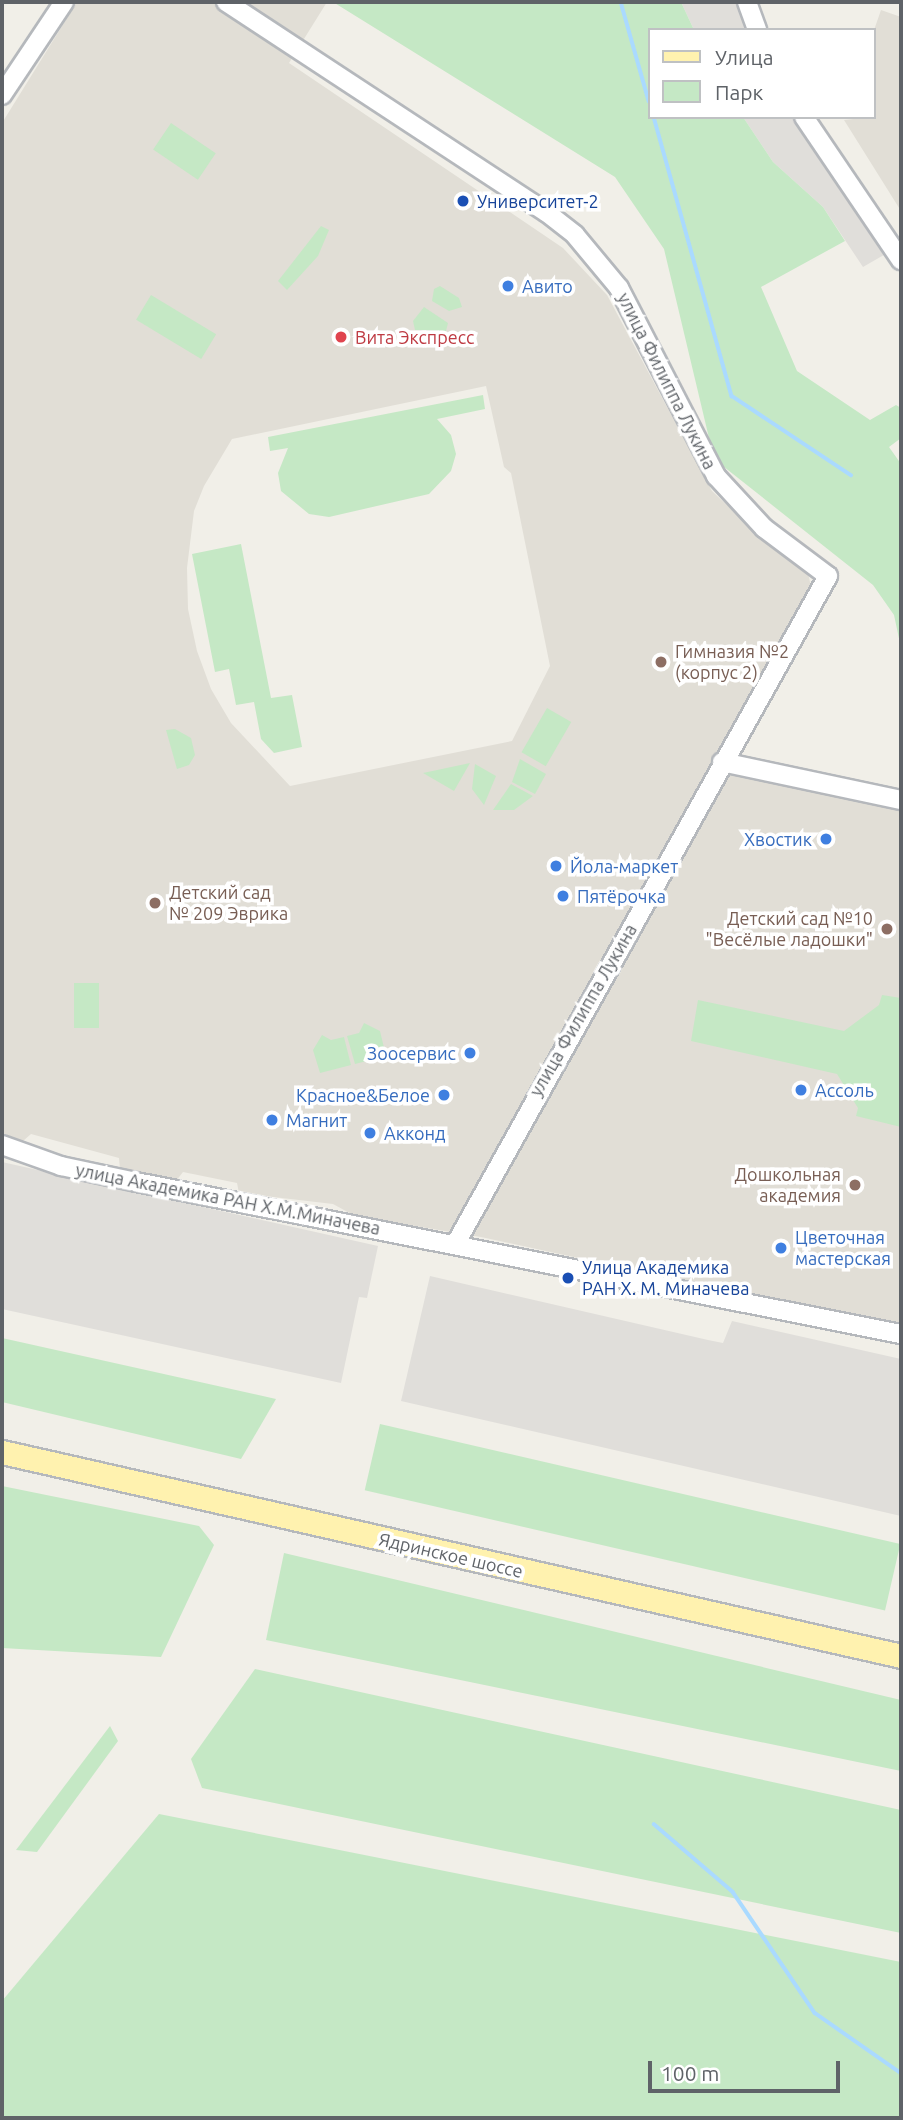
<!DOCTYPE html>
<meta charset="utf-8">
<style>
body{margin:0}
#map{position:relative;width:903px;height:2120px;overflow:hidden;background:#f1efe8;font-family:Ubuntu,sans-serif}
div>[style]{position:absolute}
.industrial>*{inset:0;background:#e0deda}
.education>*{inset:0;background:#e1ded6}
.green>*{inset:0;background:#c5e8c5;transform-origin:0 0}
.stream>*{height:3.5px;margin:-1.75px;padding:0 1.75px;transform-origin:1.75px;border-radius:1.75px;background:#aadaff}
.roads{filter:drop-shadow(2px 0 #b5b8bc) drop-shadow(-2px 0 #b5b8bc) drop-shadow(0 2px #b5b8bc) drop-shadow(0 -2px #b5b8bc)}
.minor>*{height:18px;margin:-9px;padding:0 9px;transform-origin:9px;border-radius:9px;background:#fff}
.major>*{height:23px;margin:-11.5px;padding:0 11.5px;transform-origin:11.5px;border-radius:11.5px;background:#fff2af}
.dots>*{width:19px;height:19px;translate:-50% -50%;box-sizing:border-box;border:4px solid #fff;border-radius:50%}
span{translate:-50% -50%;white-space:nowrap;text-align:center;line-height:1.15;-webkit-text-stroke:7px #fff;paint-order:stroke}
.transit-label{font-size:18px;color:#164399}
.left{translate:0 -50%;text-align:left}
.shop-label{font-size:18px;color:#366cbe}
.right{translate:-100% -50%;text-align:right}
.health-label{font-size:18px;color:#be3a42}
.street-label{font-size:18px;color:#5f6368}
.education-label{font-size:18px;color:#785e54}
.frame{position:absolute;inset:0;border:4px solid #5f6368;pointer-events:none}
.legend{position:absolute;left:648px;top:28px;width:228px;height:91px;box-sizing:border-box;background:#fff;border:2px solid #bfc1c3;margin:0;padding:9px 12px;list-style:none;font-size:21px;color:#5f6368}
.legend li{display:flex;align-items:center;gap:14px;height:35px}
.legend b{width:35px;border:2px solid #bfc1c3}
.scale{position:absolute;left:648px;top:2061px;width:192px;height:32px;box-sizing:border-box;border:4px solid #5f6368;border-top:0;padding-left:9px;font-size:21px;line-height:24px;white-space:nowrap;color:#5f6368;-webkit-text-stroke:5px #fff;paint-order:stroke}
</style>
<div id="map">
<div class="industrial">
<i style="clip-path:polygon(681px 2px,740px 2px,747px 30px,694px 30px)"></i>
<i style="clip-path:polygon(743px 117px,797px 117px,889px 252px,863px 267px,823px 207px,773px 162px)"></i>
<i style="clip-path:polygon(2px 1162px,378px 1246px,367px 1298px,359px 1297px,341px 1383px,2px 1309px)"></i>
<i style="clip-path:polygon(430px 1276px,708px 1340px,723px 1343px,732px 1321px,901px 1359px,901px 1516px,401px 1401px)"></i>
</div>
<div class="education">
<i style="clip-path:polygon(evenodd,77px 2px,327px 2px,289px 63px,563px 248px,607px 295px,712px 491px,754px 531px,807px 568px,813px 596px,715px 759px,901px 802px,901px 1328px,481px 1237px,355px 1216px,333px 1204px,239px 1193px,237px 1183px,183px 1172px,176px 1181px,120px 1169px,119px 1158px,31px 1134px,23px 1141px,2px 1133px,2px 123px,77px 2px,486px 386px,504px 467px,511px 473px,550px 666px,512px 741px,290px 786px,231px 723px,211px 689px,197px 651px,188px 609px,187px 568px,194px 511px,204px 486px,232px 439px,486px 386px)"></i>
<i style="clip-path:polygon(881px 10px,901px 17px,901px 211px,844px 120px,873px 117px,873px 33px)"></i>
</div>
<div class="green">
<i style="clip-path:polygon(333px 2px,681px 2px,694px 30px,649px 30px,649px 117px,743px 117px,773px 162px,823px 207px,845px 241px,761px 287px,797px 371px,870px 420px,896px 405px,901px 408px,901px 438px,889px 447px,901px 464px,901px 648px,894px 615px,873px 585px,714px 459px,664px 249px,615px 177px)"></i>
<i style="left:171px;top:123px;width:54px;height:32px;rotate:34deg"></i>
<i style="clip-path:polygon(321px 226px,329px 230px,318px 256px,287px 290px,278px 281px)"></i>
<i style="clip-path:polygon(440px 286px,459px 298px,462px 307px,449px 311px,432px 301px,434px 289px)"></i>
<i style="left:151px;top:295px;width:76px;height:29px;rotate:31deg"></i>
<i style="clip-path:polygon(424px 307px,448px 323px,446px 331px,415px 330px,413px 321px)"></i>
<i style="clip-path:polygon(483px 395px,485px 409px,437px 419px,451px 435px,456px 454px,451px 471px,429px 494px,329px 517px,309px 514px,281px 491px,278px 473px,288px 448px,270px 451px,268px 437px)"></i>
<i style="clip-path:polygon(241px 544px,271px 698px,292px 695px,302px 747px,274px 753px,261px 739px,254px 702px,236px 705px,229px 669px,215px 672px,192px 554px)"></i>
<i style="left:547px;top:708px;width:28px;height:51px;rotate:30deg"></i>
<i style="clip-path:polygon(175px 729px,191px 738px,195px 755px,189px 765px,177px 769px,166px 730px)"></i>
<i style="clip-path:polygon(520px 759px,546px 774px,535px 794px,512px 782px)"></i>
<i style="clip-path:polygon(470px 763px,454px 791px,423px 773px)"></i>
<i style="clip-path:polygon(475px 764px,496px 776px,484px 805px,472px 789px)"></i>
<i style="clip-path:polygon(511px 784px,533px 796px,514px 810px,493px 810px)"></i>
<i style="left:74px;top:983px;width:25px;height:45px"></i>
<i style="clip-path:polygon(882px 995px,901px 998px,901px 1127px,856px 1116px,858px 1108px,837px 1074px,691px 1041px,698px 1000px,844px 1031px,879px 1005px)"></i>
<i style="clip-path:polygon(364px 1023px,380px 1031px,386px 1056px,355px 1064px,347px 1036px,359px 1033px)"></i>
<i style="clip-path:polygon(322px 1035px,331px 1040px,344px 1037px,351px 1065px,320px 1073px,313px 1050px)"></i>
<i style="clip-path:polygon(2px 1338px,276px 1399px,241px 1459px,2px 1402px)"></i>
<i style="left:380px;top:1424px;width:534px;height:68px;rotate:13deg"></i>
<i style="clip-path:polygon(2px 1486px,199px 1526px,214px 1545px,161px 1657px,2px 1648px)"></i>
<i style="clip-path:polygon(284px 1553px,901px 1700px,901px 1771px,266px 1640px)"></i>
<i style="clip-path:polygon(255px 1669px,901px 1810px,901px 1933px,202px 1788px,191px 1759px)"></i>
<i style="clip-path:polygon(110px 1726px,118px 1741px,37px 1852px,16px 1850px)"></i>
<i style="clip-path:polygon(159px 1814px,901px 1962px,901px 2118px,2px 2118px,2px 2001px)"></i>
</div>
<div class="stream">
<i style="left:621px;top:2px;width:103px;rotate:74.2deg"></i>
<i style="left:654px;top:117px;width:290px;rotate:74.4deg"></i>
<i style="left:732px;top:396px;width:143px;rotate:33.6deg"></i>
<i style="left:654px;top:1824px;width:104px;rotate:40.7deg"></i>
<i style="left:733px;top:1892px;width:146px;rotate:55.9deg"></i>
<i style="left:815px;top:2013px;width:105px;rotate:34.9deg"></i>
</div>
<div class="roads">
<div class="minor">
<i style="left:226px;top:2px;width:383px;rotate:33.3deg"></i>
<i style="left:546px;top:212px;width:37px;rotate:38deg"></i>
<i style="left:575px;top:235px;width:69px;rotate:50.3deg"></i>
<i style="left:619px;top:288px;width:212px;rotate:62.7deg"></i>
<i style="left:716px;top:476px;width:71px;rotate:47.3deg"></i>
<i style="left:764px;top:528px;width:80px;rotate:36.9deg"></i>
<i style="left:828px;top:576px;width:764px;rotate:119.15deg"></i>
<i style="left:747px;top:2px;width:30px;rotate:70deg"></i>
<i style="left:2px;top:95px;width:112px;rotate:-56.3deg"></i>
<i style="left:804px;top:117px;width:173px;rotate:55.9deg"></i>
<i style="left:722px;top:762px;width:183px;rotate:12deg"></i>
<i style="left:2px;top:1145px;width:63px;rotate:19.6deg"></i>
<i style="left:61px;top:1166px;width:77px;rotate:12deg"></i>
<i style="left:136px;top:1182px;width:780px;rotate:11.24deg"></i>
</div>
<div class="major">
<i style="left:2px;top:1452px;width:922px;rotate:12.78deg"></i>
</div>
</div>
<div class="dots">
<i style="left:463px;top:201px;background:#1a4fb4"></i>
<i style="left:508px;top:286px;background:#3f7fe0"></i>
<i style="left:341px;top:337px;background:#e0444e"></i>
<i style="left:661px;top:662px;background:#8d6e63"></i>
<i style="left:826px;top:839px;background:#3f7fe0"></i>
<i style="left:556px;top:866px;background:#3f7fe0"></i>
<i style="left:563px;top:896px;background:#3f7fe0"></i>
<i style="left:155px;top:903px;background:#8d6e63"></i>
<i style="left:887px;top:929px;background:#8d6e63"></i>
<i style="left:470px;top:1053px;background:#3f7fe0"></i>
<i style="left:801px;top:1090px;background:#3f7fe0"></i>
<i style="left:444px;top:1095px;background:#3f7fe0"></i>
<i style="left:272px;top:1120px;background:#3f7fe0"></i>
<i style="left:370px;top:1133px;background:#3f7fe0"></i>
<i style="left:855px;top:1185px;background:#8d6e63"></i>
<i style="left:781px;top:1248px;background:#3f7fe0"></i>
<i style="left:568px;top:1278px;background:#1a4fb4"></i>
</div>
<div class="transit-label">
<span class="left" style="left:477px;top:201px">Университет-2</span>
<span class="left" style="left:582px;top:1278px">Улица Академика<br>РАН Х. М. Миначева</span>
</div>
<div class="shop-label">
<span class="left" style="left:522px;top:286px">Авито</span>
<span class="right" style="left:812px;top:839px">Хвостик</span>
<span class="left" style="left:570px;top:866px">Йола-маркет</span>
<span class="left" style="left:577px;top:896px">Пятёрочка</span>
<span class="right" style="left:456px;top:1053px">Зоосервис</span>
<span class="left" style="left:815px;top:1090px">Ассоль</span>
<span class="right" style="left:430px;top:1095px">Красное&amp;Белое</span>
<span class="left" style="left:286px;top:1120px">Магнит</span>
<span class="left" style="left:384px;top:1133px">Акконд</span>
<span class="left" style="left:795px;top:1248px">Цветочная<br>мастерская</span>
</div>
<div class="health-label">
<span class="left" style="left:355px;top:337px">Вита Экспресс</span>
</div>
<div class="street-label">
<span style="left:667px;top:381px;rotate:63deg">улица Филиппа Лукина</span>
<span style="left:583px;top:1010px;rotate:-60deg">улица Филиппа Лукина</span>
<span style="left:228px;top:1199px;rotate:11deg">улица Академика РАН Х.М.Миначева</span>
<span style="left:451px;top:1555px;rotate:13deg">Ядринское шоссе</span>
</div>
<div class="education-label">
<span class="left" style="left:675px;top:662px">Гимназия №2<br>(корпус 2)</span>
<span class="left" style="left:169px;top:903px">Детский сад<br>№ 209 Эврика</span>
<span class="right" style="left:873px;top:929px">Детский сад №10<br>"Весёлые ладошки"</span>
<span class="right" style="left:841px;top:1185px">Дошкольная<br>академия</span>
</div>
<div class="frame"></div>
<ul class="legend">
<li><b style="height:9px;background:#fff2af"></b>Улица</li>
<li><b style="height:19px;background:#c5e8c5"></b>Парк</li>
</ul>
<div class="scale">100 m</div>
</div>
